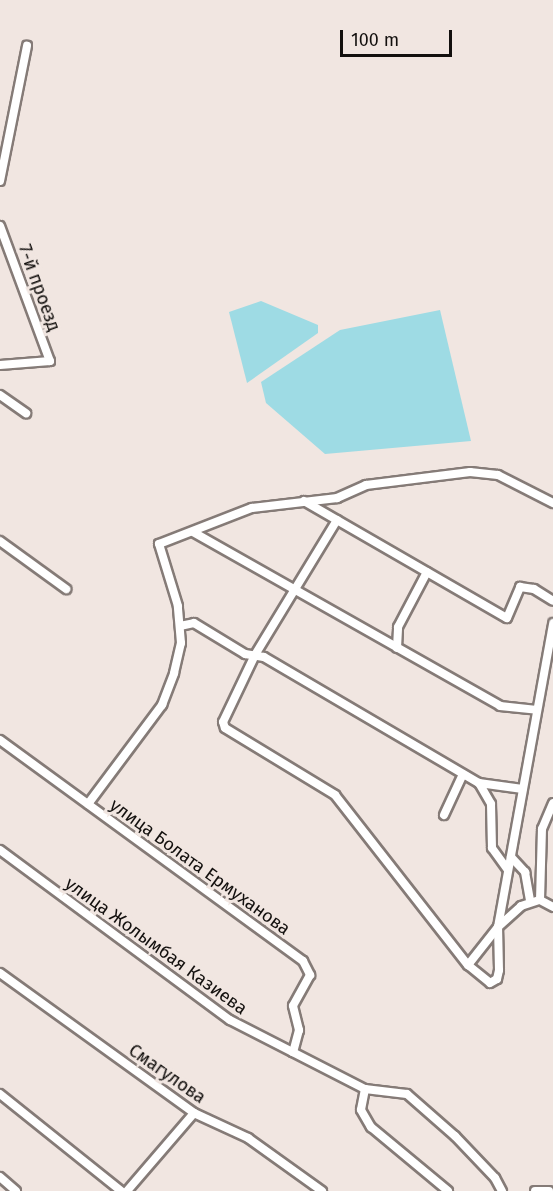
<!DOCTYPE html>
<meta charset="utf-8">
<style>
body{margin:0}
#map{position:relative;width:553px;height:1191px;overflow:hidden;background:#f1e6e1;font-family:"Fira Sans",sans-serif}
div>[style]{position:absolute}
.water>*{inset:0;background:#9edbe4}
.roads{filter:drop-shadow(2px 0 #857b77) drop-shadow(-2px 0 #857b77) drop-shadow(0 2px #857b77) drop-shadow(0 -2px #857b77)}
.street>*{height:8px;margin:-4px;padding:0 4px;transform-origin:4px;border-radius:4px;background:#fff}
span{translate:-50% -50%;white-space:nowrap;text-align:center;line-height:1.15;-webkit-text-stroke:6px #f1e6e1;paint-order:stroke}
.street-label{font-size:18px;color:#13100e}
.scale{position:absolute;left:340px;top:30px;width:112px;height:27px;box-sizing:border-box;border:3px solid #13100e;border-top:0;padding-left:8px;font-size:18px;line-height:21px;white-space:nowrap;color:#13100e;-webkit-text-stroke:4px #f1e6e1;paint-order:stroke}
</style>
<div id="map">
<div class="water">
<i style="clip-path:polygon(261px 301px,318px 325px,318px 333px,247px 383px,229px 312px)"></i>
<i style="clip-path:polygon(440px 310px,471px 441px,325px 454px,266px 403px,261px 382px,340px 330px)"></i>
</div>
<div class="roads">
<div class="street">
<i style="left:0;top:181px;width:138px;rotate:-78.7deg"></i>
<i style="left:0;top:226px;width:144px;rotate:69.7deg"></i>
<i style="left:50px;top:361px;width:50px;rotate:175.4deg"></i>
<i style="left:0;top:395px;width:32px;rotate:35deg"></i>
<i style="left:304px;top:501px;width:234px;rotate:30deg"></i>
<i style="left:507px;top:618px;width:34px;rotate:-67deg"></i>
<i style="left:520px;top:587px;width:14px;rotate:8deg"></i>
<i style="left:534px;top:589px;width:22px;rotate:32deg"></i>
<i style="left:337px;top:520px;width:158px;rotate:121.3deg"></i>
<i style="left:255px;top:655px;width:74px;rotate:115.5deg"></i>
<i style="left:223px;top:722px;width:6px;rotate:72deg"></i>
<i style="left:225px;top:728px;width:129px;rotate:31.3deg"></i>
<i style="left:335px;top:795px;width:216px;rotate:52deg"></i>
<i style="left:468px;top:965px;width:28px;rotate:39deg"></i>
<i style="left:490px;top:983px;width:8px;rotate:-30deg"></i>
<i style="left:497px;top:979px;width:9px;rotate:-77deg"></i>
<i style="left:499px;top:970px;width:43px;rotate:-91.3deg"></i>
<i style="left:498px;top:927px;width:309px;rotate:-79.7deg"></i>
<i style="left:193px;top:532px;width:353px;rotate:29.5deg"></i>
<i style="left:500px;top:706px;width:37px;rotate:6deg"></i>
<i style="left:0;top:541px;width:82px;rotate:36deg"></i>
<i style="left:180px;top:626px;width:14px;rotate:-12deg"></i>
<i style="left:194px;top:623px;width:60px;rotate:31.3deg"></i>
<i style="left:245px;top:654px;width:19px;rotate:9deg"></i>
<i style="left:264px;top:657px;width:249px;rotate:30.4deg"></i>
<i style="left:479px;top:783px;width:44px;rotate:7.8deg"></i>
<i style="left:397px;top:648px;width:21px;rotate:-87deg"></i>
<i style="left:398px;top:627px;width:62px;rotate:-62.2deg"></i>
<i style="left:0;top:740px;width:375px;rotate:36.1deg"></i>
<i style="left:303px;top:961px;width:16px;rotate:63deg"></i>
<i style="left:310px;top:975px;width:35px;rotate:119deg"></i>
<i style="left:293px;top:1006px;width:25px;rotate:76deg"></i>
<i style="left:299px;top:1030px;width:23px;rotate:105deg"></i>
<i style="left:479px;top:783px;width:24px;rotate:60deg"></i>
<i style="left:491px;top:804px;width:44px;rotate:88.7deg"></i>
<i style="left:492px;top:848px;width:27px;rotate:54deg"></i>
<i style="left:88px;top:804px;width:124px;rotate:-53.2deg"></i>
<i style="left:162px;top:705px;width:34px;rotate:-69deg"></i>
<i style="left:174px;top:673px;width:31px;rotate:-77deg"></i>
<i style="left:181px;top:643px;width:37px;rotate:-95deg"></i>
<i style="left:178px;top:606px;width:65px;rotate:-107deg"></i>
<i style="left:159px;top:544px;width:100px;rotate:-21.2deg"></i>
<i style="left:252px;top:508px;width:86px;rotate:-6.7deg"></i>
<i style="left:337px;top:498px;width:32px;rotate:-24deg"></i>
<i style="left:366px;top:485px;width:105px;rotate:-7.1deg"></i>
<i style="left:470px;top:472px;width:28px;rotate:6deg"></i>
<i style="left:498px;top:475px;width:62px;rotate:27deg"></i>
<i style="left:444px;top:815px;width:45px;rotate:-65.1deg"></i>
<i style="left:0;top:850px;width:286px;rotate:36.5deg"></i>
<i style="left:230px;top:1020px;width:152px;rotate:27.1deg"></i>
<i style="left:365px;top:1089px;width:21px;rotate:101deg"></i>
<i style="left:361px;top:1110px;width:20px;rotate:60deg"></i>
<i style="left:371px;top:1127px;width:100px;rotate:39.7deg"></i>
<i style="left:511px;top:857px;width:21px;rotate:47deg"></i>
<i style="left:525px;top:872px;width:29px;rotate:80deg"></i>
<i style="left:540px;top:900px;width:71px;rotate:-88.4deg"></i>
<i style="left:542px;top:829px;width:28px;rotate:-67deg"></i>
<i style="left:468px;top:965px;width:48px;rotate:-51.7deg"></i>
<i style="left:498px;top:927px;width:31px;rotate:-42deg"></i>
<i style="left:521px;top:906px;width:20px;rotate:-18deg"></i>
<i style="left:540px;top:900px;width:15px;rotate:28deg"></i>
<i style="left:0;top:973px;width:239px;rotate:35.8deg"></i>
<i style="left:194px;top:1113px;width:60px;rotate:24.8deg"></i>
<i style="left:248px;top:1138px;width:91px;rotate:35.6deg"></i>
<i style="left:365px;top:1089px;width:42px;rotate:6.8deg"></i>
<i style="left:407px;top:1094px;width:64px;rotate:41.2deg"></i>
<i style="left:455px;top:1136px;width:58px;rotate:46.4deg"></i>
<i style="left:495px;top:1178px;width:15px;rotate:62deg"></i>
<i style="left:0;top:1094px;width:155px;rotate:38.7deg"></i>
<i style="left:0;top:1177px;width:21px;rotate:41deg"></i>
<i style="left:127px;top:1191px;width:103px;rotate:-49.3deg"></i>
<i style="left:535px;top:1191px;width:14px"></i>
</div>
</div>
<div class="street-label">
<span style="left:39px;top:288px;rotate:70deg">7-й проезд</span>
<span style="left:200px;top:867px;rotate:36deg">улица Болата Ермуханова</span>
<span style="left:156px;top:946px;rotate:36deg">улица Жолымбая Казиева</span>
<span style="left:167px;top:1074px;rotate:35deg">Смагулова</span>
</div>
<div class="scale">100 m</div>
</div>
